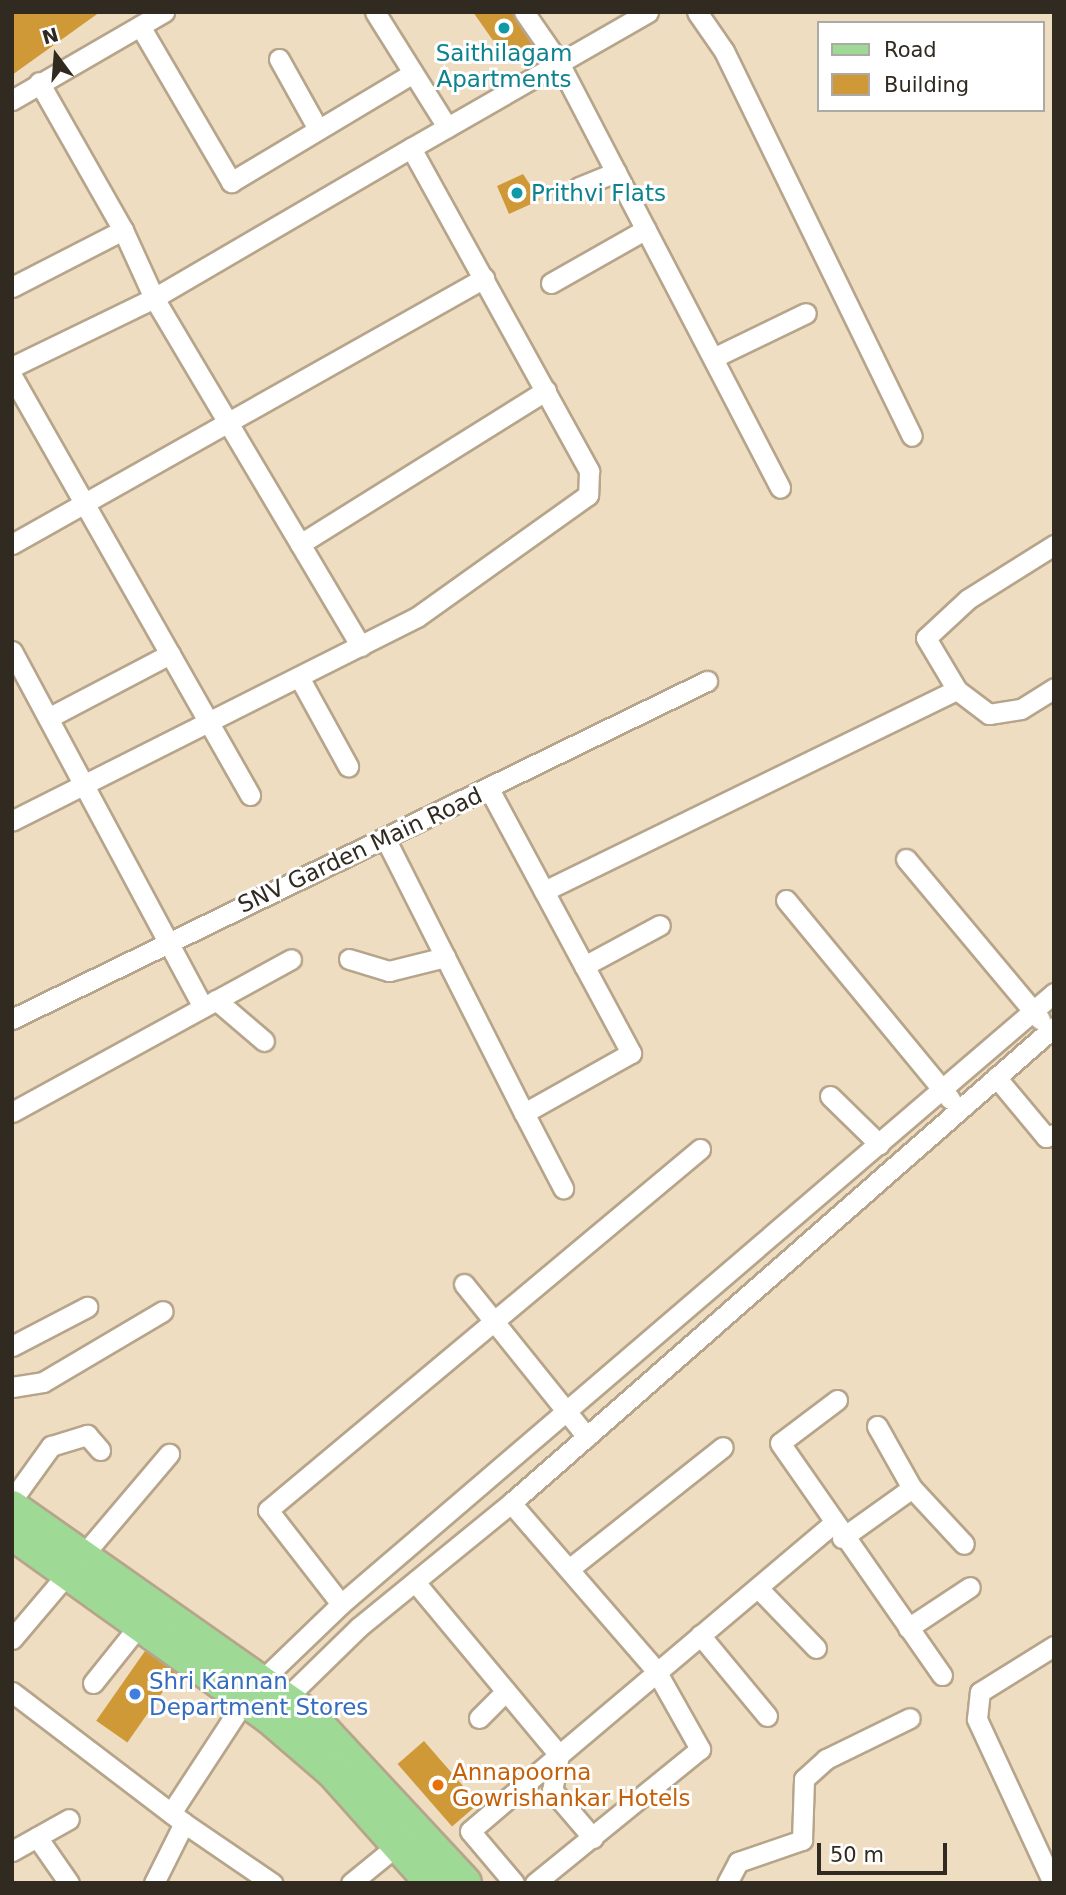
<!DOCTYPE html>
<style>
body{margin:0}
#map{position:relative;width:1066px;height:1895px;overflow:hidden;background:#efddc1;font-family:"DejaVu Sans",sans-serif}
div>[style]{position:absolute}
.building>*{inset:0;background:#d09937;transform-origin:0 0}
.roads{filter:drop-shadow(2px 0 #b6a58b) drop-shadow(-2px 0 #b6a58b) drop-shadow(0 2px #b6a58b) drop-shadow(0 -2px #b6a58b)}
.street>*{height:19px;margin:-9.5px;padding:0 9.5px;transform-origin:9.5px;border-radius:9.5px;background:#fff}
.primary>*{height:32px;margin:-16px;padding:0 16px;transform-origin:16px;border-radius:16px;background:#9eda96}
.dots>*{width:19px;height:19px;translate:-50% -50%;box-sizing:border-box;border:4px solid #fff;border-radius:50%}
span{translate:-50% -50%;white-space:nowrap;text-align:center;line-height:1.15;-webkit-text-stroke:6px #fff;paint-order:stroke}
.culture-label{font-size:23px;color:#0d838f}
.left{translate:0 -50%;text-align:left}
.street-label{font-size:23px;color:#312a20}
.shop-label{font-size:23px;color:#366cbe}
.food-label{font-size:23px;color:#c56008}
.frame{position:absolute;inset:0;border:14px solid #312a20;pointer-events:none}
.legend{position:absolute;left:817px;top:21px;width:228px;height:91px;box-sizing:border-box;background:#fff;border:2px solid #adaaa6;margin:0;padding:9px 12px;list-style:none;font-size:21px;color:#312a20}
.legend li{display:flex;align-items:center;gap:14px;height:35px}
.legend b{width:35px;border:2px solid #adaaa6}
.north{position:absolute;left:21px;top:21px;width:70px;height:70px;-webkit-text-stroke:5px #fff;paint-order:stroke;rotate:344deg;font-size:19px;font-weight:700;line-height:28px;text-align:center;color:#312a20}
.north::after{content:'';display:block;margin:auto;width:24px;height:32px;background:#312a20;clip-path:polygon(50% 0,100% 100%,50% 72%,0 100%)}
.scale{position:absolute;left:817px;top:1843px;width:130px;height:32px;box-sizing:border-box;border:4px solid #312a20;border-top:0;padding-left:9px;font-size:21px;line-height:24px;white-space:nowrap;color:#312a20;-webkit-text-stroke:5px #fff;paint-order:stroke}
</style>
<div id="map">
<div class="building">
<i style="clip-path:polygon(12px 12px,100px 12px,12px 75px)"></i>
<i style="clip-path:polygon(473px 12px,512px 12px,532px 45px,506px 59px)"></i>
<i style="clip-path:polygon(523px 174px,540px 200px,509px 214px,497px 186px)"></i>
<i style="left:145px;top:1651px;width:38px;height:85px;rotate:35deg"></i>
<i style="left:424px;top:1741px;width:83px;height:35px;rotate:49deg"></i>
</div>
<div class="roads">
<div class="street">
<i style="left:375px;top:12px;width:136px;rotate:57.9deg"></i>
<i style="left:524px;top:12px;width:60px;rotate:55.2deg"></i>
<i style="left:558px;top:61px;width:481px;rotate:62.5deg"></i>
<i style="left:697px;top:12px;width:47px;rotate:55.3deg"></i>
<i style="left:724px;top:51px;width:428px;rotate:64deg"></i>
<i style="left:140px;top:26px;width:181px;rotate:59.7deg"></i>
<i style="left:231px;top:182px;width:212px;rotate:-30.9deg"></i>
<i style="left:279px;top:59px;width:80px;rotate:60.9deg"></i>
<i style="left:12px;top:100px;width:176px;rotate:-30.1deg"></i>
<i style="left:411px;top:148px;width:273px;rotate:-29.8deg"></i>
<i style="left:579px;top:187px;width:40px;rotate:-22deg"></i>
<i style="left:123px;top:230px;width:75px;rotate:65.5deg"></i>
<i style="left:154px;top:298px;width:405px;rotate:59.3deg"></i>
<i style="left:551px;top:283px;width:109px;rotate:-29.6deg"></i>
<i style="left:12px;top:287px;width:125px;rotate:-27.2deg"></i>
<i style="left:123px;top:230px;width:170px;rotate:-119.6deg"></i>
<i style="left:713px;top:358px;width:103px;rotate:-25.8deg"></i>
<i style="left:12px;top:367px;width:158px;rotate:-25.9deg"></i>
<i style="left:154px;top:298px;width:298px;rotate:-30.3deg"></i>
<i style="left:411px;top:148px;width:369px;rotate:61.1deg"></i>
<i style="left:589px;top:471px;width:24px;rotate:92deg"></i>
<i style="left:588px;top:495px;width:210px;rotate:144.5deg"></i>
<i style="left:417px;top:617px;width:453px;rotate:153.3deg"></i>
<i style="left:12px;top:376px;width:482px;rotate:60.4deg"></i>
<i style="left:12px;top:544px;width:542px;rotate:-29.4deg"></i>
<i style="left:300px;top:544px;width:290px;rotate:-32deg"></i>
<i style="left:1054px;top:545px;width:102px;rotate:147.9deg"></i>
<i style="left:968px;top:599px;width:57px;rotate:137.1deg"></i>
<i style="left:926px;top:638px;width:61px;rotate:59.2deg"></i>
<i style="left:957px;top:690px;width:40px;rotate:37deg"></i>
<i style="left:989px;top:714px;width:32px;rotate:-9deg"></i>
<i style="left:1021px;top:709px;width:39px;rotate:-32deg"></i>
<i style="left:12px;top:651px;width:404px;rotate:61.8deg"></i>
<i style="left:299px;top:677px;width:102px;rotate:61.2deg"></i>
<i style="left:48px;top:718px;width:138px;rotate:-27.7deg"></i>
<i style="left:489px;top:789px;width:300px;rotate:61.7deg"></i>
<i style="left:631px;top:1053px;width:123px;rotate:150.7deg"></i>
<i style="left:524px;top:1113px;width:85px;rotate:62.5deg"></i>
<i style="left:385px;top:838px;width:308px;rotate:63.2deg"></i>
<i style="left:906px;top:859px;width:209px;rotate:50.1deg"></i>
<i style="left:544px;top:891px;width:459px;rotate:-26deg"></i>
<i style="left:786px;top:900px;width:258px;rotate:50.5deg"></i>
<i style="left:349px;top:959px;width:42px;rotate:16.7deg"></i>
<i style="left:389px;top:971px;width:58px;rotate:-14deg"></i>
<i style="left:584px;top:966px;width:86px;rotate:-28.3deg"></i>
<i style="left:216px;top:1000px;width:63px;rotate:40.5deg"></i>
<i style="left:12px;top:1019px;width:773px;rotate:-25.94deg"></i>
<i style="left:996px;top:1077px;width:78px;rotate:50.2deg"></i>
<i style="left:1046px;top:1137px;width:9px;rotate:-21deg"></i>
<i style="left:830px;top:1096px;width:69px;rotate:44.4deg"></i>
<i style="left:12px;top:1112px;width:318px;rotate:-28.7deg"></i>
<i style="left:464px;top:1284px;width:196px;rotate:51.2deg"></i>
<i style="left:12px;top:1346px;width:85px;rotate:-27.5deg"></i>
<i style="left:12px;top:1387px;width:31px;rotate:-9deg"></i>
<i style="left:43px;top:1382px;width:139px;rotate:-30.6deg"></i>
<i style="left:837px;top:1400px;width:71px;rotate:143deg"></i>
<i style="left:780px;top:1443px;width:283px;rotate:55.1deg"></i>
<i style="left:877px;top:1426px;width:71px;rotate:60.6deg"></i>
<i style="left:912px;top:1488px;width:76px;rotate:47.1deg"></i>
<i style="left:12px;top:1500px;width:67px;rotate:-54.2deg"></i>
<i style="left:51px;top:1446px;width:38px;rotate:-17deg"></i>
<i style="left:87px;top:1435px;width:20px;rotate:49deg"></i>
<i style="left:511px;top:1503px;width:220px;rotate:49.1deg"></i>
<i style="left:655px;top:1669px;width:92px;rotate:60.6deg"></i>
<i style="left:700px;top:1749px;width:213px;rotate:140.9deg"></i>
<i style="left:842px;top:1538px;width:86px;rotate:-35.5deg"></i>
<i style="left:569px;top:1569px;width:196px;rotate:-38.4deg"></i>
<i style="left:415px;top:1582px;width:225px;rotate:50.2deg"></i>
<i style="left:559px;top:1755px;width:358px;rotate:-40.2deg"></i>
<i style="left:759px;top:1589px;width:82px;rotate:46deg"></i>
<i style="left:341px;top:1604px;width:119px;rotate:-127.8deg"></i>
<i style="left:268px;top:1510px;width:563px;rotate:-39.88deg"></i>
<i style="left:908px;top:1628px;width:74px;rotate:-33.5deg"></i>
<i style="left:700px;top:1635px;width:105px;rotate:50.4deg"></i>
<i style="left:12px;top:1639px;width:243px;rotate:-49.7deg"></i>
<i style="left:261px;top:1681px;width:111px;rotate:-43.9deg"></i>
<i style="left:341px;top:1604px;width:939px;rotate:-40.59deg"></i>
<i style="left:93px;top:1683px;width:77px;rotate:-51.3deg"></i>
<i style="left:12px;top:1692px;width:216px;rotate:37.3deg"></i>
<i style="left:184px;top:1823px;width:67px;rotate:116.6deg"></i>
<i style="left:278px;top:1706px;width:113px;rotate:-44.3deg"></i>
<i style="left:359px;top:1627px;width:196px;rotate:-39.2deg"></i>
<i style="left:511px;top:1503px;width:722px;rotate:-41.24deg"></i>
<i style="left:479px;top:1718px;width:38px;rotate:-45deg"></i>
<i style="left:559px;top:1755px;width:36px;rotate:101deg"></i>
<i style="left:552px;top:1790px;width:63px;rotate:49.5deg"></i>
<i style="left:171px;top:1813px;width:135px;rotate:-56.8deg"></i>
<i style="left:184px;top:1823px;width:107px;rotate:34.3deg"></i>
<i style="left:37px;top:1837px;width:56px;rotate:55.2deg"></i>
<i style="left:12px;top:1851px;width:65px;rotate:-29.3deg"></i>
<i style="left:351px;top:1883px;width:70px;rotate:-39.2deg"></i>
<i style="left:514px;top:1883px;width:68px;rotate:-130.2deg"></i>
<i style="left:470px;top:1831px;width:117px;rotate:-40.5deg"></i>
<i style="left:727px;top:1883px;width:24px;rotate:-62deg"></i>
<i style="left:738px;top:1862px;width:68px;rotate:-19deg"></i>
<i style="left:802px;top:1840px;width:61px;rotate:-88.1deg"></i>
<i style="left:804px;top:1779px;width:30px;rotate:-42deg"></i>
<i style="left:826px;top:1759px;width:93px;rotate:-26deg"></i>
<i style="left:1053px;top:1883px;width:181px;rotate:-114.9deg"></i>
<i style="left:977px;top:1719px;width:27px;rotate:-84deg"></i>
<i style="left:980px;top:1692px;width:87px;rotate:-31.9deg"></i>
</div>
<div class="primary">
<i style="left:12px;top:1507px;width:365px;rotate:35.1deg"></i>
<i style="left:311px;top:1717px;width:226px;rotate:47.1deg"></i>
<i style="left:12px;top:1533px;width:315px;rotate:35.6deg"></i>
<i style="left:268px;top:1716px;width:86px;rotate:40.7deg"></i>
<i style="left:333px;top:1772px;width:149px;rotate:48.3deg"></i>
</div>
</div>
<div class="dots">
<i style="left:504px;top:28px;background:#0f9aa8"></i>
<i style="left:517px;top:193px;background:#0f9aa8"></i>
<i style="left:135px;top:1694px;background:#3f7fe0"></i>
<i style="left:438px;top:1785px;background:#e8710a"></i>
</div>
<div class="culture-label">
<span style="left:504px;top:66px">Saithilagam<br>Apartments</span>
<span class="left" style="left:531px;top:193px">Prithvi Flats</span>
</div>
<div class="street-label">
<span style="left:360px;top:850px;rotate:-25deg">SNV Garden Main Road</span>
</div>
<div class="shop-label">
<span class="left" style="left:149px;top:1694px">Shri Kannan<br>Department Stores</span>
</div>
<div class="food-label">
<span class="left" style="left:452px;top:1785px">Annapoorna<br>Gowrishankar Hotels</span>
</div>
<div class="frame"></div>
<ul class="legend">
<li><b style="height:9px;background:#9eda96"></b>Road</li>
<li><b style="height:19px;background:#d09937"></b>Building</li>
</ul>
<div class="north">N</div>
<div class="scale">50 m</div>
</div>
